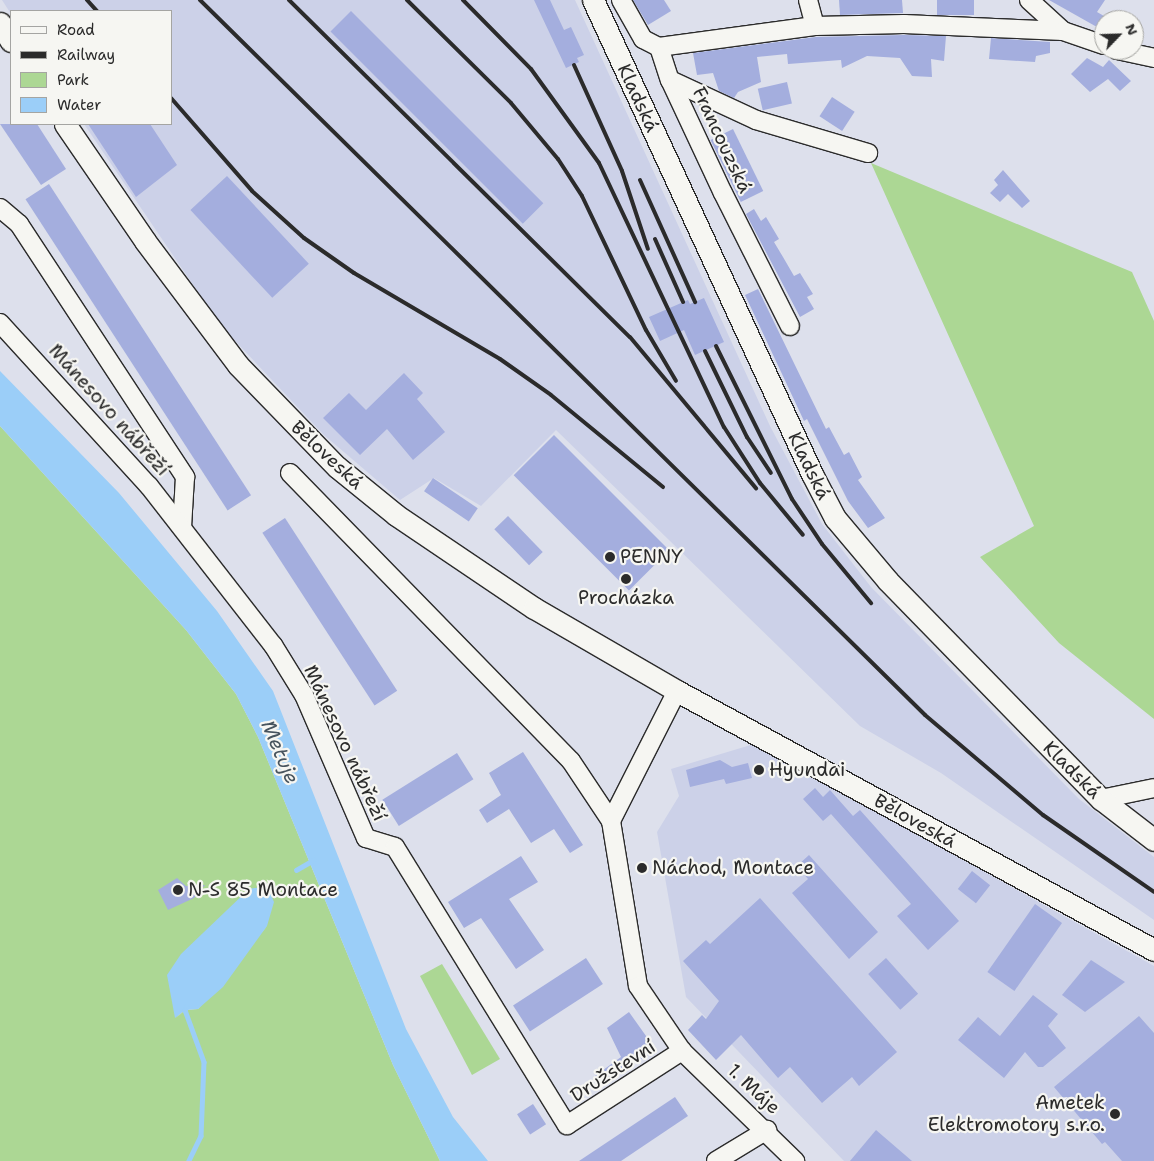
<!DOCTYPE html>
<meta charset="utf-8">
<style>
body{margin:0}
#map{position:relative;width:1154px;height:1161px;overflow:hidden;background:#dde0ec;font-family:"Shantell Sans",sans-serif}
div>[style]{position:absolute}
.built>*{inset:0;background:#ccd1e8}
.green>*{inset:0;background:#acd794}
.water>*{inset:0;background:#9bcef8}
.stream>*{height:4.5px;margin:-2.25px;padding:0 2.25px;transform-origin:2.25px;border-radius:2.25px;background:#9bcef8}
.building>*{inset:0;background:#a4aede;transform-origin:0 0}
.roads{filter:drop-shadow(1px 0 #2b2b2b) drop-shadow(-1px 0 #2b2b2b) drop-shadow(0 1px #2b2b2b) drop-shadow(0 -1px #2b2b2b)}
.minor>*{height:18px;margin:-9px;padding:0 9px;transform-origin:9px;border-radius:9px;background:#f6f6f2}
.major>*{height:21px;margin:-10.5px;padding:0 10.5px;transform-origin:10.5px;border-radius:10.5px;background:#f6f6f2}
.rail>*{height:4px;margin:-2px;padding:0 2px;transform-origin:2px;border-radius:2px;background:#2b2b2b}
.dots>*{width:14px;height:14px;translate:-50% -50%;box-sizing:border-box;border:2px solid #f6f6f2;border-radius:50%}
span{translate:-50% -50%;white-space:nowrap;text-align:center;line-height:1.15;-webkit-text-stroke:4.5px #f6f6f2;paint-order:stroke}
.street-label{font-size:19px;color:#2b2b2b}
.poi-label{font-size:19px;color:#2b2b2b}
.left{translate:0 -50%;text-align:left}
.right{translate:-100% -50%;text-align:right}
.water-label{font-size:20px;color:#47545e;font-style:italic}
.legend{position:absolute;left:10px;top:10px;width:162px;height:115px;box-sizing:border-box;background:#f6f6f2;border:1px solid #a5a5a2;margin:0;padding:6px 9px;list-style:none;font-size:15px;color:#2b2b2b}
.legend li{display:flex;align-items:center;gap:10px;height:25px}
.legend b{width:25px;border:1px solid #a5a5a2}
.north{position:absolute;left:1094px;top:10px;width:50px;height:50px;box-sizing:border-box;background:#f6f6f2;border:1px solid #a5a5a2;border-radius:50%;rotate:66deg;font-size:14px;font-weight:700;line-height:20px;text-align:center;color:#2b2b2b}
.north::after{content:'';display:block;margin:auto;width:18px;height:22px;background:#2b2b2b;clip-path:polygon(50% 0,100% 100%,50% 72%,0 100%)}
</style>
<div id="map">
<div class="built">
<i style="clip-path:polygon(2px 0,575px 0,770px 426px,822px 524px,871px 587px,1079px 799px,1154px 857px,1154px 920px,941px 773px,860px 726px,556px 430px,481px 506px,434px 478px,400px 500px,324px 435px,221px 326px,84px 124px,171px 124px,171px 11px,11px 11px,11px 14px)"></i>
<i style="clip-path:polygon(754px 744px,1154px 966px,1154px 1161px,844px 1161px,686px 997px,657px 832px,679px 796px,671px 769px)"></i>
</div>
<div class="green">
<i style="clip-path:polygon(871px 163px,1132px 272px,1154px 321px,1154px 719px,1059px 643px,980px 557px,1034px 526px)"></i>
<i style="clip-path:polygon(evenodd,0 426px,186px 630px,236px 694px,258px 737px,393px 1065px,440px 1161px,0 1161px,0 426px,267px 926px,198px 1009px,185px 1010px,176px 1018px,267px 926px)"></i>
<i style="clip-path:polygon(442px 964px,500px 1059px,472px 1075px,420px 976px)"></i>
</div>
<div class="water">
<i style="clip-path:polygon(0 371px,119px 493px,217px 611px,273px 691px,406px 1029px,453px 1117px,488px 1161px,440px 1161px,393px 1065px,258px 737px,236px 694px,186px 630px,0 426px)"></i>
<i style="clip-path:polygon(267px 886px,274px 902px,267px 926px,223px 987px,198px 1009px,185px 1010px,175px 1018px,167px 975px,181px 954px,249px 889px)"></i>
</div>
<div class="stream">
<i style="left:296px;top:870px;width:20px;rotate:-30deg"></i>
<i style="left:187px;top:1007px;width:4px;rotate:124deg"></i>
<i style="left:185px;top:1010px;width:55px;rotate:69.9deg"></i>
<i style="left:204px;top:1062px;width:74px;rotate:92.3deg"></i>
<i style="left:201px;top:1136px;width:28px;rotate:116deg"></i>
</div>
<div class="building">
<i style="clip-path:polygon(534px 0,550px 0,564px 30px,571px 27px,584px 55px,577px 58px,579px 62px,566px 68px)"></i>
<i style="clip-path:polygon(633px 0,664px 0,671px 11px,648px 25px)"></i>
<i style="clip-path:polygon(839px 0,902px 0,903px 13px,840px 15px)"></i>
<i style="left:937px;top:0;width:37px;height:15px"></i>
<i style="clip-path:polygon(1049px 0,1105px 0,1097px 12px,1104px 16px,1104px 31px)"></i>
<i style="left:351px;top:11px;width:272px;height:29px;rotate:45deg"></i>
<i style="clip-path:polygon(904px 35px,946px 36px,944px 61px,931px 59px,932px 77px,912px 76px,900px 58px,867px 56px,842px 68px,841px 60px,788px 64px,787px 54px,757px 57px,761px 82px,738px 92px,734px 98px,719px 91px,713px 73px,697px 75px,693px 53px,816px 37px)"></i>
<i style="clip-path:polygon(991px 38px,1050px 42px,1050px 53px,1036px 56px,1035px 62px,989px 59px)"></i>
<i style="clip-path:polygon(1087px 58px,1103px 67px,1109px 60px,1131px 81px,1120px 91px,1108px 79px,1090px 92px,1071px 74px)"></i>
<i style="left:787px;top:82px;width:22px;height:30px;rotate:77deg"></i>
<i style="left:832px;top:97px;width:27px;height:23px;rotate:33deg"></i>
<i style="clip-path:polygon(0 124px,37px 124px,66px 169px,41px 185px)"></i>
<i style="clip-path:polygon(88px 124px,150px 124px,177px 165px,136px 197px)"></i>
<i style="left:733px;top:129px;width:69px;height:25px;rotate:64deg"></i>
<i style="clip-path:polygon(1003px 170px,1030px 201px,1022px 208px,1008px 194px,1000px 202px,990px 193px,998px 185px,994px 180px)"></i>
<i style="left:227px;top:176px;width:120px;height:50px;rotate:47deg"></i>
<i style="left:49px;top:184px;width:371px;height:28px;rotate:57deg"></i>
<i style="clip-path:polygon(754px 209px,761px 221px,766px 217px,779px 239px,774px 242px,783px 257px,794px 276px,800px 273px,813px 294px,807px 297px,814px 309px,800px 317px,746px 214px)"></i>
<i style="clip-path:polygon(758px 289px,826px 429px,829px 427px,844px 455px,849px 452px,862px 477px,858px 480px,885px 518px,868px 528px,848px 501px,807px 419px,804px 421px,745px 295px)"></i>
<i style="clip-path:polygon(704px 298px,724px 342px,695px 355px,684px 330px,660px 341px,649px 317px,688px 300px,690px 304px)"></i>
<i style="clip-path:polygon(404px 373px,423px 393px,417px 399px,445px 432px,413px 460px,387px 429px,360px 455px,323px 418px,349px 393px,366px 410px)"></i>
<i style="left:554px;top:435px;width:163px;height:57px;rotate:45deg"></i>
<i style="left:433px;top:478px;width:54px;height:16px;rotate:34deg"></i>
<i style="left:508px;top:516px;width:50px;height:19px;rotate:46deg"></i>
<i style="left:285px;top:518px;width:206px;height:27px;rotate:57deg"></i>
<i style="clip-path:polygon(523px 752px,583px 845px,570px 853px,554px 829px,531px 843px,509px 809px,487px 823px,479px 810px,501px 795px,489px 773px)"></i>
<i style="left:457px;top:753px;width:31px;height:88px;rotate:58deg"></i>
<i style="clip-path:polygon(720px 760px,732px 767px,748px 763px,752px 778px,726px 784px,724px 779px,690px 787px,686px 770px)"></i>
<i style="clip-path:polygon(815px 788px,823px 797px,830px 790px,853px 816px,860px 810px,959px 921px,928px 950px,897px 916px,911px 904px,831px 814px,823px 821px,803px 799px)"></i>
<i style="clip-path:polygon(809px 855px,878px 932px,849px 959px,792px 893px,808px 879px,797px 866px)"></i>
<i style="clip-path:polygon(521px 856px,538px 882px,509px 899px,544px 950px,516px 969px,481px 918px,464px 928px,448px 902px)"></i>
<i style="left:972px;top:871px;width:23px;height:23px;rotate:38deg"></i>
<i style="clip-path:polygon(177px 878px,186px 886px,205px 885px,194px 898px,168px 910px,158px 890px)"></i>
<i style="clip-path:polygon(760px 898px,897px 1052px,859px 1086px,852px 1077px,822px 1103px,790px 1067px,778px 1078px,741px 1035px,716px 1060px,688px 1030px,702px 1015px,706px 1019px,719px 1001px,683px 961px,706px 940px,710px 944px)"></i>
<i style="left:1035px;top:904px;width:33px;height:83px;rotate:35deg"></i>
<i style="left:586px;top:958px;width:31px;height:87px;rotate:57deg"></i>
<i style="left:886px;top:958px;width:48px;height:24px;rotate:48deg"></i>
<i style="clip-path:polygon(1091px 960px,1125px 982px,1085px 1012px,1062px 995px)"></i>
<i style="clip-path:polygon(1033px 995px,1058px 1014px,1048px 1026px,1066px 1048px,1043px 1067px,1038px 1067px,1025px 1052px,1004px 1078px,958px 1040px,978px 1017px,1000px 1036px)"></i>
<i style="clip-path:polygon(629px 1012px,656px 1050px,602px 1086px,595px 1076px,621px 1057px,607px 1028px)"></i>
<i style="clip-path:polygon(1139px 1016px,1154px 1033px,1154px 1161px,1122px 1161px,1105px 1142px,1102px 1144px,1054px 1087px)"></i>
<i style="clip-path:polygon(675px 1097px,688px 1116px,621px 1161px,579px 1161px)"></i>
<i style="left:533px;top:1104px;width:24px;height:19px;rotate:57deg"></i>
<i style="clip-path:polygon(876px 1130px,912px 1161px,850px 1161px)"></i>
</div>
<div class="roads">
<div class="minor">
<i style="left:621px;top:0;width:45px;rotate:60.6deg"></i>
<i style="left:643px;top:39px;width:18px;rotate:27deg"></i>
<i style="left:659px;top:47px;width:35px;rotate:72deg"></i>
<i style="left:670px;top:80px;width:125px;rotate:64.9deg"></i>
<i style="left:723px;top:193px;width:149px;rotate:63.3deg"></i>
<i style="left:808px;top:0;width:27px;rotate:75deg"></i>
<i style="left:1029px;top:0;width:46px;rotate:42.4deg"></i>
<i style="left:659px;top:47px;width:157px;rotate:-7.7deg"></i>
<i style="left:815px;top:26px;width:89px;rotate:-1.3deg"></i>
<i style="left:904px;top:24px;width:159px;rotate:2.5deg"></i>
<i style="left:1063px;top:31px;width:43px;rotate:18.9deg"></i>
<i style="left:1117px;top:50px;width:38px;rotate:12deg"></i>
<i style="left:670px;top:80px;width:95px;rotate:24.9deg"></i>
<i style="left:756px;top:120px;width:117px;rotate:16.4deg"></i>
<i style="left:0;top:208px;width:25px;rotate:40deg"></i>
<i style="left:19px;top:224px;width:303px;rotate:56.7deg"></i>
<i style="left:185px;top:477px;width:50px;rotate:93.4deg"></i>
<i style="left:0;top:323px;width:221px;rotate:47.6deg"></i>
<i style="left:149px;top:486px;width:202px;rotate:52.1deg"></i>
<i style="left:273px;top:645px;width:59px;rotate:58.2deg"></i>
<i style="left:304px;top:695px;width:156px;rotate:66.6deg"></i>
<i style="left:366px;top:838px;width:30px;rotate:17deg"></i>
<i style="left:395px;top:847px;width:327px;rotate:58.3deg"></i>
<i style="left:567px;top:1125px;width:137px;rotate:-32.8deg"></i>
<i style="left:290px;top:473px;width:402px;rotate:45.7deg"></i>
<i style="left:571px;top:761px;width:72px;rotate:56.3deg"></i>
<i style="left:611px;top:821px;width:167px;rotate:80.7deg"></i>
<i style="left:638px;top:986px;width:78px;rotate:55.9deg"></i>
<i style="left:682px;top:1051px;width:158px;rotate:44.2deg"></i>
<i style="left:1101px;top:799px;width:54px;rotate:-11.7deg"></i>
<i style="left:611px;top:821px;width:146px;rotate:-63.1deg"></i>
<i style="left:716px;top:1161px;width:60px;rotate:-31.3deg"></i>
</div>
<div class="major">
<i style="left:593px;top:0;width:522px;rotate:65.2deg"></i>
<i style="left:812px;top:474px;width:50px;rotate:62.4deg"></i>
<i style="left:835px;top:518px;width:82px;rotate:49.9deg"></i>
<i style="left:888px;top:581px;width:305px;rotate:45.7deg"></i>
<i style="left:1101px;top:799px;width:67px;rotate:37.7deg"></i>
<i style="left:0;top:23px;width:21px;rotate:59deg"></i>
<i style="left:65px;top:124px;width:142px;rotate:55.6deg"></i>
<i style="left:145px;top:241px;width:155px;rotate:53.1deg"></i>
<i style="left:238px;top:365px;width:142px;rotate:45.9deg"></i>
<i style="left:337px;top:467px;width:76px;rotate:39.1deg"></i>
<i style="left:396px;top:515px;width:166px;rotate:34deg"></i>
<i style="left:534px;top:608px;width:165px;rotate:30.1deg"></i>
<i style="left:677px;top:691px;width:543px;rotate:28.5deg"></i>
</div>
</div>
<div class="rail">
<i style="left:87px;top:0;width:15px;rotate:48deg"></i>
<i style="left:200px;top:0;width:1018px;rotate:44.6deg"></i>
<i style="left:925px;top:715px;width:155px;rotate:40.3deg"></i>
<i style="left:1043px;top:815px;width:135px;rotate:34.7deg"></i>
<i style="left:289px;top:0;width:479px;rotate:44.7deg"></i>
<i style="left:630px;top:337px;width:197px;rotate:50.2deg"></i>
<i style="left:407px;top:0;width:146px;rotate:44.7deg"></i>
<i style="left:511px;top:103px;width:73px;rotate:50deg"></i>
<i style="left:558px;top:159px;width:44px;rotate:57deg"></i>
<i style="left:582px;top:196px;width:148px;rotate:64.5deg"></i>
<i style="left:646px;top:330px;width:59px;rotate:59.5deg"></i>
<i style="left:463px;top:0;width:97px;rotate:45.4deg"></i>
<i style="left:531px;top:69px;width:116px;rotate:54.1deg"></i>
<i style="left:599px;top:163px;width:292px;rotate:64.7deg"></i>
<i style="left:724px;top:427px;width:67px;rotate:57.3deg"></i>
<i style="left:760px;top:483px;width:67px;rotate:50.4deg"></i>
<i style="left:574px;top:65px;width:116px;rotate:65.6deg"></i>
<i style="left:622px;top:171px;width:82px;rotate:71.6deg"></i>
<i style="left:171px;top:98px;width:123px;rotate:48.9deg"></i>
<i style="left:252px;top:191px;width:70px;rotate:42.1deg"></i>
<i style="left:304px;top:238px;width:61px;rotate:35deg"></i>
<i style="left:354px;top:273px;width:169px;rotate:30.5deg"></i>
<i style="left:500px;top:359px;width:62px;rotate:35.2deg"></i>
<i style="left:551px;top:395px;width:145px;rotate:39.4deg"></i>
<i style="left:640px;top:180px;width:134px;rotate:65.7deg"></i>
<i style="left:655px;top:239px;width:69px;rotate:66deg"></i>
<i style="left:716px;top:346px;width:171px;rotate:63.6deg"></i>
<i style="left:792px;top:499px;width:54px;rotate:56.3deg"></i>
<i style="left:822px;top:544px;width:77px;rotate:50.3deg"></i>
<i style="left:705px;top:351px;width:96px;rotate:64deg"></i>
<i style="left:747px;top:437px;width:43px;rotate:56.3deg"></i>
</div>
<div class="dots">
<i style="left:610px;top:557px;background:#2b2b2b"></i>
<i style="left:626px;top:579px;background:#2b2b2b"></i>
<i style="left:759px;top:770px;background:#2b2b2b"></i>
<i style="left:642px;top:868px;background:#2b2b2b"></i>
<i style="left:178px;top:890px;background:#2b2b2b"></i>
<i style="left:1115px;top:1114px;background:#2b2b2b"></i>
</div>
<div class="street-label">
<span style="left:638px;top:98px;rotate:65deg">Kladská</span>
<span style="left:722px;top:140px;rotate:65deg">Francouzská</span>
<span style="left:109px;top:410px;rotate:48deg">Mánesovo nábřeží</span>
<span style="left:327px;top:455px;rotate:43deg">Běloveská</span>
<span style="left:809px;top:466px;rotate:64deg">Kladská</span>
<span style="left:345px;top:743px;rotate:65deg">Mánesovo nábřeží</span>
<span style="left:1072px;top:770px;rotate:45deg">Kladská</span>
<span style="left:915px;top:821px;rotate:29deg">Běloveská</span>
<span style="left:613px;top:1071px;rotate:-33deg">Družstevní</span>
<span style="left:754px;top:1089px;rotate:43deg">1. Máje</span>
</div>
<div class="poi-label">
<span class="left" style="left:620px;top:557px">PENNY</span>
<span style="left:626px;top:598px">Procházka</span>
<span class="left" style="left:769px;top:770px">Hyundai</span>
<span class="left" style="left:652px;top:868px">Náchod, Montace</span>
<span class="left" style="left:188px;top:890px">N-S 85 Montace</span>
<span class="right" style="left:1105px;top:1114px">Ametek<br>Elektromotory s.r.o.</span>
</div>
<div class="water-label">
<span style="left:280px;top:752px;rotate:67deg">Metuje</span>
</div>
<ul class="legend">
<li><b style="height:6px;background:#f6f6f2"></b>Road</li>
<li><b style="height:6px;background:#2b2b2b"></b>Railway</li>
<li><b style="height:14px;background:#acd794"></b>Park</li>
<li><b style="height:14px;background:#9bcef8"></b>Water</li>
</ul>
<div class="north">N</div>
</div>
